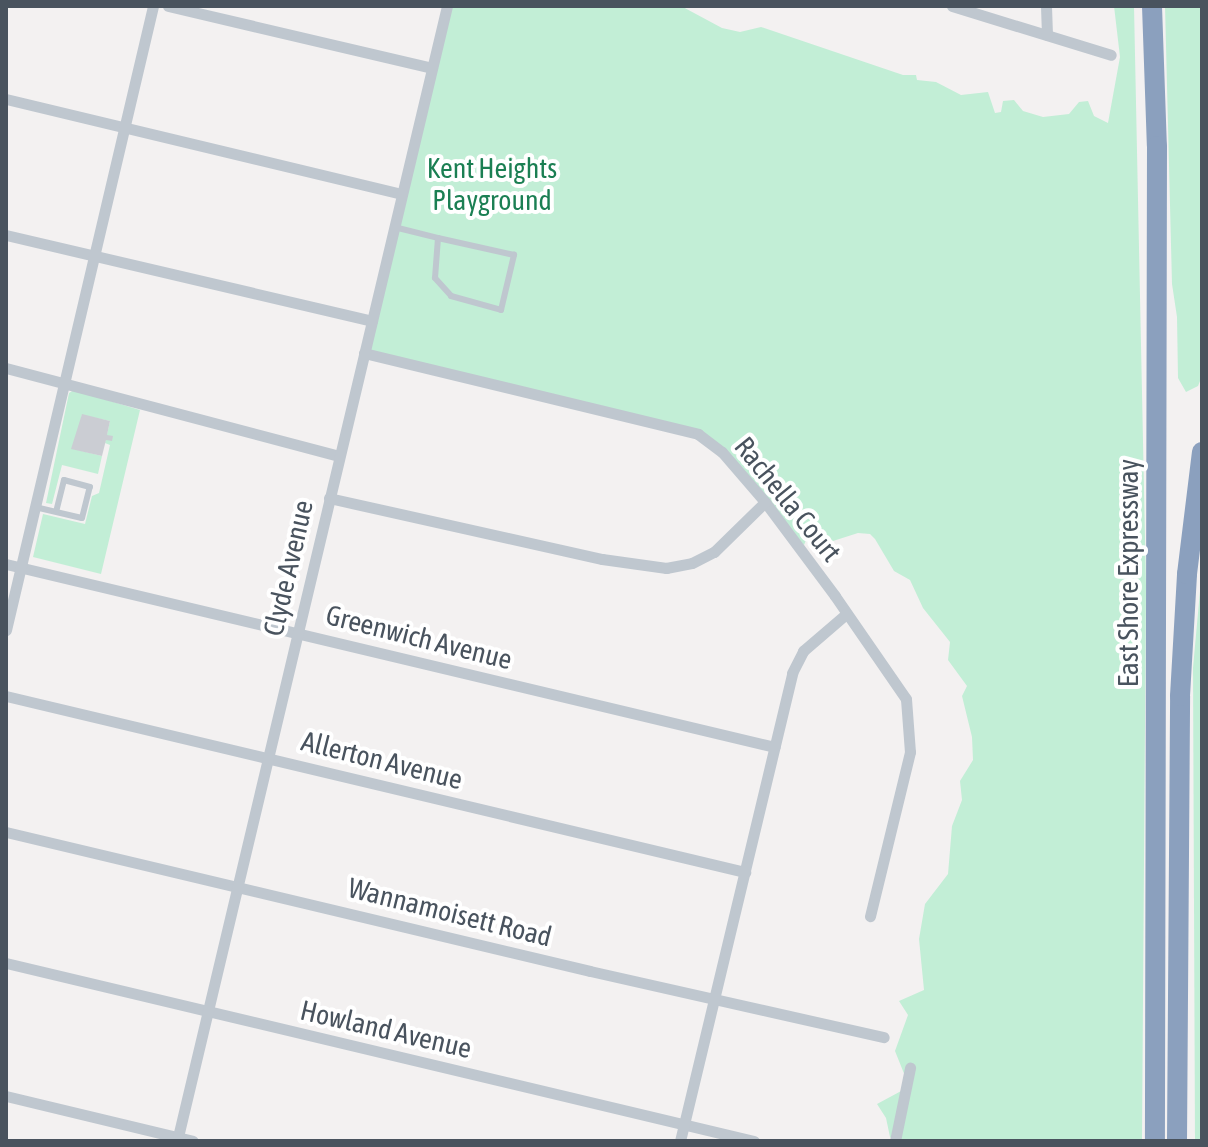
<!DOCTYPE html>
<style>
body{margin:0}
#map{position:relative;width:1208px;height:1147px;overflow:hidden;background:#f3f1f1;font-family:"Asap Condensed",sans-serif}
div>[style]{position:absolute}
.green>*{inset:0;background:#c2eed6}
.building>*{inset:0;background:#cbcdd3}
.service>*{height:6px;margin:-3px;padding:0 3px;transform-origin:3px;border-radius:3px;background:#bfc7cf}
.minor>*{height:11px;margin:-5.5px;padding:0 5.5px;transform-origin:5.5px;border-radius:5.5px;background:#bfc7cf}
.motorway>*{height:20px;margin:-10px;padding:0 10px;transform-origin:10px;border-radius:10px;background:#8ba0be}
span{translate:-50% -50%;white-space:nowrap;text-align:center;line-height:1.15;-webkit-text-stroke:8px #fff;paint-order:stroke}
.park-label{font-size:28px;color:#1b7f53}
.street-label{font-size:28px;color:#49535e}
.frame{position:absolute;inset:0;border:8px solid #49535e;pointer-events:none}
</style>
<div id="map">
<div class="green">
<i style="clip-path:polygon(446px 6px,681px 6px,722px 28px,740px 32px,761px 27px,903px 75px,916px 75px,917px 80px,936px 82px,961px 95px,988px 92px,995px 113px,1001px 112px,1003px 101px,1014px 100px,1023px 111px,1043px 117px,1069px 114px,1079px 102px,1088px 101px,1094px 116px,1108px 123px,1120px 57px,1114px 6px,1134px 6px,1146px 586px,1142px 1141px,894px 1141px,890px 1137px,886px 1118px,877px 1104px,903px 1090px,905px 1076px,895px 1051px,908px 1015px,899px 1001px,924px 990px,919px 939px,925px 904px,948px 874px,952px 826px,962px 800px,960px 781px,973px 760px,972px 737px,962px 696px,967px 686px,948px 660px,950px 642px,923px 608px,910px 580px,894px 571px,875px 539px,870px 534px,858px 533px,833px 541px,824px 559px,810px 541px,806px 540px,804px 545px,703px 431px,364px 349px)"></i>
<i style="clip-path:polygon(1165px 6px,1202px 6px,1202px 376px,1198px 386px,1186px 392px,1178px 378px,1177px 317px,1172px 284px)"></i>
<i style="clip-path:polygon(74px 390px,140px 410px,101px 574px,33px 557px,43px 514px,85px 524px,92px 496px,99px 493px,110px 445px,105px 443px,110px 421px,82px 415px,74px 449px,102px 456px,98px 474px,62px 465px,52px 504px,46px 503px,69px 393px)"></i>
<i style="clip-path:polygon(1202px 569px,1202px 1141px,1195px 1141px,1193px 668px)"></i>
</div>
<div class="building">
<i style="clip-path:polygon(82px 414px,110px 421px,107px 435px,113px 436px,112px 441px,106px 440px,102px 456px,71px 449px)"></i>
</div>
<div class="service">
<i style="left:394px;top:227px;width:45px;rotate:14deg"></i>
<i style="left:438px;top:238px;width:40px;rotate:94.3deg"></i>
<i style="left:435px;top:278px;width:24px;rotate:48deg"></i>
<i style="left:451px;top:296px;width:52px;rotate:15.6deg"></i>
<i style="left:501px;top:310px;width:57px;rotate:-76.7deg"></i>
<i style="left:514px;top:255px;width:78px;rotate:-167.4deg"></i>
<i style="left:35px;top:507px;width:48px;rotate:13.2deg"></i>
<i style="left:82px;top:518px;width:32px;rotate:-76deg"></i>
<i style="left:90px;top:487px;width:27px;rotate:-165deg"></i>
<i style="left:64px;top:480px;width:32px;rotate:104deg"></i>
</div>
<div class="minor">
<i style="left:168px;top:6px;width:271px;rotate:13.2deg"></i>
<i style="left:952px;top:6px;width:166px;rotate:17.1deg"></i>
<i style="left:1046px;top:6px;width:29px;rotate:88deg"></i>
<i style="left:6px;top:99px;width:407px;rotate:13.5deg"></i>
<i style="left:6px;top:235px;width:376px;rotate:13.2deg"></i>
<i style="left:364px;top:353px;width:344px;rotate:13.6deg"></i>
<i style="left:698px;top:434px;width:30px;rotate:37deg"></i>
<i style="left:722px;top:452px;width:66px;rotate:49.3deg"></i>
<i style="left:765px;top:502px;width:117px;rotate:53.3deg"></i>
<i style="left:835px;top:596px;width:125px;rotate:55.4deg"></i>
<i style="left:906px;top:699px;width:53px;rotate:85.7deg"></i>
<i style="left:910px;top:752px;width:169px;rotate:103.7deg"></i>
<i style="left:6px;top:368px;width:344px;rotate:14.8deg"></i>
<i style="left:329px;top:498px;width:280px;rotate:12.6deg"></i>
<i style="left:602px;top:559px;width:65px;rotate:8deg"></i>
<i style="left:666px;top:568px;width:26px;rotate:-11deg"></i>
<i style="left:692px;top:563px;width:25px;rotate:-27deg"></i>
<i style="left:714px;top:552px;width:71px;rotate:-44.4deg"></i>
<i style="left:6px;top:564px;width:790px;rotate:13.39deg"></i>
<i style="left:6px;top:630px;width:641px;rotate:-76.74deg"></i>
<i style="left:6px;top:696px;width:760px;rotate:13.4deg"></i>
<i style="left:6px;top:832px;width:600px;rotate:13.39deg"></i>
<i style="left:590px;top:971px;width:301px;rotate:12.7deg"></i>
<i style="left:6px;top:963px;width:769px;rotate:13.39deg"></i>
<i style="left:6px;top:1096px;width:192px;rotate:13.5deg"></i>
<i style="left:177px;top:1141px;width:1167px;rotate:-76.62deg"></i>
<i style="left:680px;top:1141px;width:481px;rotate:-76.5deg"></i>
<i style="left:792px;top:673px;width:25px;rotate:-63deg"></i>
<i style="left:803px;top:651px;width:57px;rotate:-40.7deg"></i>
<i style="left:895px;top:1141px;width:75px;rotate:-78.4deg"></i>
</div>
<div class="motorway">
<i style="left:1152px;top:6px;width:140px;rotate:88deg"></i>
<i style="left:1157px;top:146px;width:995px;rotate:90.12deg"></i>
<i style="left:1177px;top:1141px;width:445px;rotate:-89.6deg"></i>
<i style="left:1180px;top:696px;width:122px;rotate:-86.7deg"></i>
<i style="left:1187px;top:574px;width:123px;rotate:-83deg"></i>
</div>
<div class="park-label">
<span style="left:492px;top:184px">Kent Heights<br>Playground</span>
</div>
<div class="street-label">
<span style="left:788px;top:499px;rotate:51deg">Rachella Court</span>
<span style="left:288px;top:568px;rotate:-77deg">Clyde Avenue</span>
<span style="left:1128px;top:573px;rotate:-90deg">East Shore Expressway</span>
<span style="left:419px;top:637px;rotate:14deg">Greenwich Avenue</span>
<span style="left:382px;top:760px;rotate:14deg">Allerton Avenue</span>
<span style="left:450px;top:912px;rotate:14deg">Wannamoisett Road</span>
<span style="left:386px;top:1029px;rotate:13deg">Howland Avenue</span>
</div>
<div class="frame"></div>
</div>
